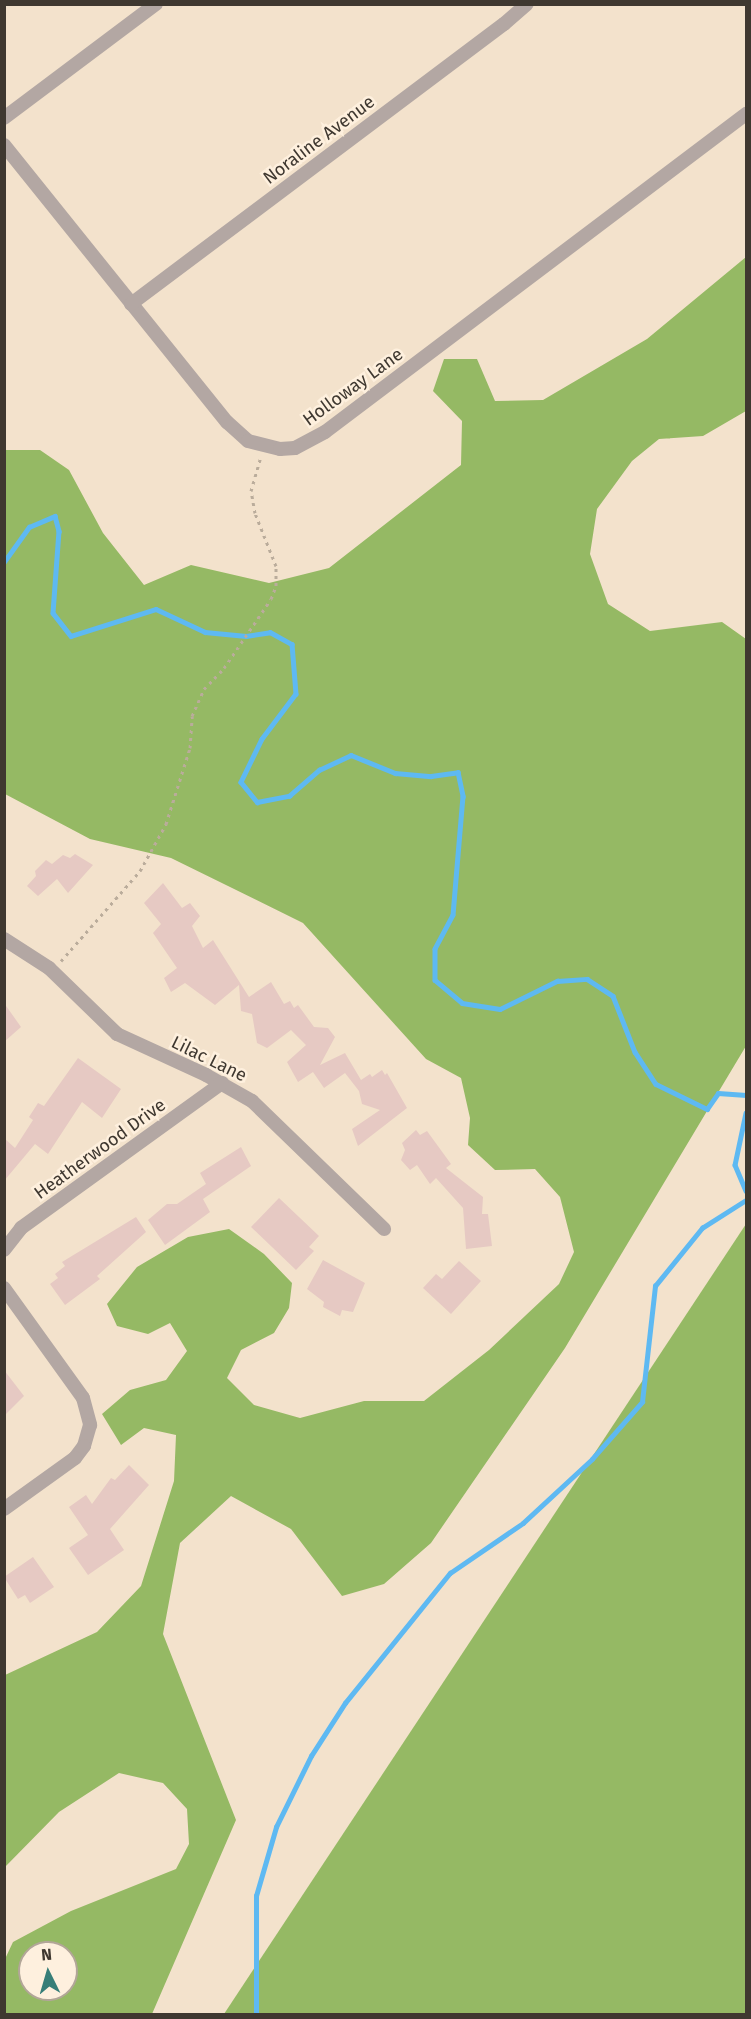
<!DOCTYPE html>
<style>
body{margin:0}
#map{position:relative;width:751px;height:2019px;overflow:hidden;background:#f3e2cc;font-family:"Fira Sans",sans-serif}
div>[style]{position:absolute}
.forest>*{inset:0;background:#95b964}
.stream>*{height:4.5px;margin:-2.25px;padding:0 2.25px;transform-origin:2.25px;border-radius:2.25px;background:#5eb9f2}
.building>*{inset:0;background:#e6c9c3}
.path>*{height:3px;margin-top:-1.5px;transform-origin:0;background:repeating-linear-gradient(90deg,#baac9b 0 3px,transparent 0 7.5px)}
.street>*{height:14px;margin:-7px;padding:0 7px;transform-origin:7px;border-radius:7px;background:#b3a7a3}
span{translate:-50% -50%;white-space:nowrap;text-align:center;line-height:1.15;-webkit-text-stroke:5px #fef0de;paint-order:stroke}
.street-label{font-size:18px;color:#3f3830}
.frame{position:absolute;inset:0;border:6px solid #3f3830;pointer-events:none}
.north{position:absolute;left:18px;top:1941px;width:60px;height:60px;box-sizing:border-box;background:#fef0de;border:2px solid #b2a698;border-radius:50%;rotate:355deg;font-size:16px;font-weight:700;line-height:24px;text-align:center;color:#3f3830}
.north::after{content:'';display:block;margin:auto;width:21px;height:27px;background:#377e78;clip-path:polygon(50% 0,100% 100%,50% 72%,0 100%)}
</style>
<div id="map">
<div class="forest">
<i style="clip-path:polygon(evenodd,746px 257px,746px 411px,703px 436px,659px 439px,632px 461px,597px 509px,590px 554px,608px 604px,650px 631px,722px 622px,746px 639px,746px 1046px,565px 1348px,431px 1543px,384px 1584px,342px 1596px,291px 1529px,231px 1496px,180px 1543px,163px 1634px,236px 1820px,152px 2014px,5px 2014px,5px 1959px,13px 1942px,71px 1911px,176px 1869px,189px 1844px,187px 1809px,163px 1783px,119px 1773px,59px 1812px,5px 1867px,5px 1675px,97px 1632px,141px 1586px,174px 1481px,176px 1435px,144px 1428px,121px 1445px,102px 1414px,130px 1390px,166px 1380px,187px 1351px,170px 1323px,148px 1334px,117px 1326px,107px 1304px,137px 1267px,188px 1237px,229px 1229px,264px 1254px,292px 1283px,289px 1308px,274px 1333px,241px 1350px,227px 1378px,254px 1405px,300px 1418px,364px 1401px,424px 1401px,489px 1350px,559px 1284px,574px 1252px,560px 1197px,535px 1169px,495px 1170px,468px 1145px,470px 1118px,461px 1078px,426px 1059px,303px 923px,171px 858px,90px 839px,5px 794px,5px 450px,40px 450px,69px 470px,103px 533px,144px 585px,191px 565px,269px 583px,329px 568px,461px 465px,462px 421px,433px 391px,444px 359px,477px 359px,495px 401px,543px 400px,647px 339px,746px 257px,30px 1953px,66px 1953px,66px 1989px,30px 1989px,30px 1953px)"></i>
<i style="clip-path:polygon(746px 1224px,746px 2014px,224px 2014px)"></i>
</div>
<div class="stream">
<i style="left:4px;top:562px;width:43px;rotate:-54.5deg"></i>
<i style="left:29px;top:527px;width:28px;rotate:-23deg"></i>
<i style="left:55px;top:516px;width:16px;rotate:75deg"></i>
<i style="left:59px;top:531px;width:82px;rotate:94.2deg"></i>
<i style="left:53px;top:613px;width:29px;rotate:52deg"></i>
<i style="left:71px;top:636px;width:89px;rotate:-17.6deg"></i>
<i style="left:156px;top:609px;width:54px;rotate:25.1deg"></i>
<i style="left:205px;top:632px;width:41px;rotate:5.6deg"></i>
<i style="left:246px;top:636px;width:24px;rotate:-9deg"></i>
<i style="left:270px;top:632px;width:25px;rotate:29deg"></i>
<i style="left:292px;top:644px;width:50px;rotate:85.4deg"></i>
<i style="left:296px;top:694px;width:56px;rotate:127.1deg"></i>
<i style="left:262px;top:739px;width:48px;rotate:116deg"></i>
<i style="left:241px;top:782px;width:26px;rotate:51deg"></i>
<i style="left:257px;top:802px;width:33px;rotate:-11deg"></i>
<i style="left:289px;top:796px;width:40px;rotate:-41deg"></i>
<i style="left:319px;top:770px;width:35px;rotate:-25deg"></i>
<i style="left:351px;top:755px;width:48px;rotate:22.2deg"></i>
<i style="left:395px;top:773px;width:36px;rotate:5deg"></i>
<i style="left:431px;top:776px;width:27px;rotate:-8deg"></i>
<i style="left:458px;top:772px;width:25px;rotate:78deg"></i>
<i style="left:463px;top:796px;width:119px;rotate:94.8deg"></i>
<i style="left:453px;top:915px;width:38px;rotate:118deg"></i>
<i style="left:435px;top:949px;width:31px;rotate:90deg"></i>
<i style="left:435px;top:980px;width:35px;rotate:40deg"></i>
<i style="left:462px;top:1003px;width:38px;rotate:9deg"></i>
<i style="left:500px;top:1009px;width:64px;rotate:-26.2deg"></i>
<i style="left:557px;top:981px;width:30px;rotate:-4deg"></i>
<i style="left:587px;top:979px;width:31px;rotate:33deg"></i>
<i style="left:613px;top:996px;width:60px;rotate:68.6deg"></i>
<i style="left:635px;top:1052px;width:38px;rotate:57deg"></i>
<i style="left:656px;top:1084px;width:57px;rotate:26.1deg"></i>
<i style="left:707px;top:1109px;width:19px;rotate:-55deg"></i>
<i style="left:718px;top:1093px;width:28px;rotate:4deg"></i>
<i style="left:746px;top:1113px;width:53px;rotate:101.9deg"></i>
<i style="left:735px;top:1165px;width:28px;rotate:67deg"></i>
<i style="left:256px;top:2014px;width:118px;rotate:-90deg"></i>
<i style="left:256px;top:1896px;width:72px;rotate:-73.8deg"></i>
<i style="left:276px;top:1827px;width:79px;rotate:-63.8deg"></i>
<i style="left:311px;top:1756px;width:63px;rotate:-57.3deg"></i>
<i style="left:345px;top:1703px;width:167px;rotate:-51.1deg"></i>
<i style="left:450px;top:1573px;width:88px;rotate:-34.4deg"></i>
<i style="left:523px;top:1523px;width:94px;rotate:-42.8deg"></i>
<i style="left:592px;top:1459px;width:76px;rotate:-48.7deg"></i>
<i style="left:642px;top:1402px;width:117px;rotate:-83.6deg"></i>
<i style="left:655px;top:1286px;width:75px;rotate:-51deg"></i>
<i style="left:702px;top:1228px;width:52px;rotate:-32.5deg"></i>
</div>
<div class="building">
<i style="clip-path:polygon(75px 854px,93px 865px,68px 893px,57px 879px,38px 896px,27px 886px,36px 876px,35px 871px,46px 860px,52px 864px,63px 855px,70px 858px)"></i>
<i style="clip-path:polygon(163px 883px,182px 908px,190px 903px,200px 916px,192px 926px,203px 948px,213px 940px,249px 997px,271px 982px,284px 1004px,290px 1001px,294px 1008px,298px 1005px,314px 1027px,328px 1028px,335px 1037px,320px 1065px,345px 1053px,361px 1080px,370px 1074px,372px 1077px,382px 1070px,385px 1075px,387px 1073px,407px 1108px,358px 1146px,352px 1129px,380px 1110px,362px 1104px,359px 1091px,345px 1073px,324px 1088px,313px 1072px,298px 1082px,287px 1062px,306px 1045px,291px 1030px,267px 1048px,257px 1043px,252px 1014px,241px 1011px,239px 985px,215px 1005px,185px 983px,171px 992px,164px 978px,177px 968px,153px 933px,161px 924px,144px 903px)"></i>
<i style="clip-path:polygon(4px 1003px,21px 1027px,4px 1042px)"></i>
<i style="clip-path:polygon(78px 1058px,121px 1089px,102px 1118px,82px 1102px,48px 1154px,35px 1144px,4px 1181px,4px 1138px,15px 1148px,33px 1120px,29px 1117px,38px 1103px,44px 1106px)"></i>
<i style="clip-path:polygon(416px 1130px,420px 1135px,427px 1131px,451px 1164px,446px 1168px,483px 1197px,482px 1214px,488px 1214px,492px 1246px,466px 1249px,463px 1208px,436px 1178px,430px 1184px,417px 1165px,410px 1170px,401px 1160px,405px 1150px,402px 1143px)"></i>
<i style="clip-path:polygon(241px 1147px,251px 1166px,203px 1199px,210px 1212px,165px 1245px,148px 1220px,167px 1204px,177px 1204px,206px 1184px,200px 1173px)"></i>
<i style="clip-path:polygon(279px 1198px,319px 1236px,309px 1247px,314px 1251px,296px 1270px,251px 1227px)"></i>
<i style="clip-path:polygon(136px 1217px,146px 1232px,97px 1276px,100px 1279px,65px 1305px,50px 1284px,58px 1278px,55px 1274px,65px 1266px,62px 1262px)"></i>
<i style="clip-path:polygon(323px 1260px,365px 1283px,353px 1312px,342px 1310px,340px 1316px,323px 1307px,324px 1302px,307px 1289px)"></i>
<i style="clip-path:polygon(459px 1261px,481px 1281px,451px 1314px,423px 1288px,436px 1274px,442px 1279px)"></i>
<i style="clip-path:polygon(4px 1370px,24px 1396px,4px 1416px)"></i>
<i style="clip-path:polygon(129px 1465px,149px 1485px,110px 1529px,124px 1550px,88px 1575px,69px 1548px,88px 1535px,69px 1507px,86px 1495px,92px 1504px,111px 1478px,115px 1480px)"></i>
<i style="clip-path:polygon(33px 1557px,54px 1587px,30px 1603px,25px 1595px,18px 1599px,4px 1577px)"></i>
</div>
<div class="path">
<i style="left:61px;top:961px;width:120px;rotate:-48.7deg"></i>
<i style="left:140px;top:871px;width:54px;rotate:-61deg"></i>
<i style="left:166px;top:824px;width:80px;rotate:-72.5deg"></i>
<i style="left:190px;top:748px;width:32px;rotate:-86deg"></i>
<i style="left:192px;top:716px;width:30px;rotate:-66deg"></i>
<i style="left:204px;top:689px;width:29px;rotate:-46deg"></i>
<i style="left:224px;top:668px;width:83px;rotate:-55.7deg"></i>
<i style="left:271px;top:599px;width:14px;rotate:-69deg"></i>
<i style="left:276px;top:586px;width:20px;rotate:-90deg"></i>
<i style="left:276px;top:566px;width:57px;rotate:-111.6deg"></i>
<i style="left:255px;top:513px;width:22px;rotate:-100deg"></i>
<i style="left:251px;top:491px;width:35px;rotate:-74deg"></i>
</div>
<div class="street">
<i style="left:4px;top:118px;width:190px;rotate:-36.9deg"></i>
<i style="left:4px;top:145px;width:356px;rotate:51.2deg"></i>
<i style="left:227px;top:422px;width:28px;rotate:42deg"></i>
<i style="left:248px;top:441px;width:33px;rotate:14deg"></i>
<i style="left:280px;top:449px;width:15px;rotate:-4deg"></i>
<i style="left:295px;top:448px;width:34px;rotate:-28deg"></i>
<i style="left:325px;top:432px;width:528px;rotate:-37.07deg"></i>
<i style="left:131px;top:304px;width:466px;rotate:-36.9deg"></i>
<i style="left:504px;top:24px;width:30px;rotate:-41deg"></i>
<i style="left:4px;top:939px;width:54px;rotate:32.8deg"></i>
<i style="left:49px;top:968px;width:95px;rotate:44.1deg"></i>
<i style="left:117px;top:1034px;width:98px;rotate:24.7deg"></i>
<i style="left:206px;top:1075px;width:53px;rotate:29.5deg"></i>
<i style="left:252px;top:1101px;width:184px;rotate:44.1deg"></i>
<i style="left:4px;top:1250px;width:28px;rotate:-52deg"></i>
<i style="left:21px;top:1228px;width:248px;rotate:-35.8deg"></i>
<i style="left:4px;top:1288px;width:135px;rotate:54.3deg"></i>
<i style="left:83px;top:1398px;width:28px;rotate:75deg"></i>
<i style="left:90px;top:1425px;width:22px;rotate:106deg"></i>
<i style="left:84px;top:1446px;width:15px;rotate:127deg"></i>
<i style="left:75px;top:1458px;width:87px;rotate:144.3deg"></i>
</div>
<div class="street-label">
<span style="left:319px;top:140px;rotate:-37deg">Noraline Avenue</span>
<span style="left:353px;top:387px;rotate:-36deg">Holloway Lane</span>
<span style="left:209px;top:1059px;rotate:26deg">Lilac Lane</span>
<span style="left:100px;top:1149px;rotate:-36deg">Heatherwood Drive</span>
</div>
<div class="frame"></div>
<div class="north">N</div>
</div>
